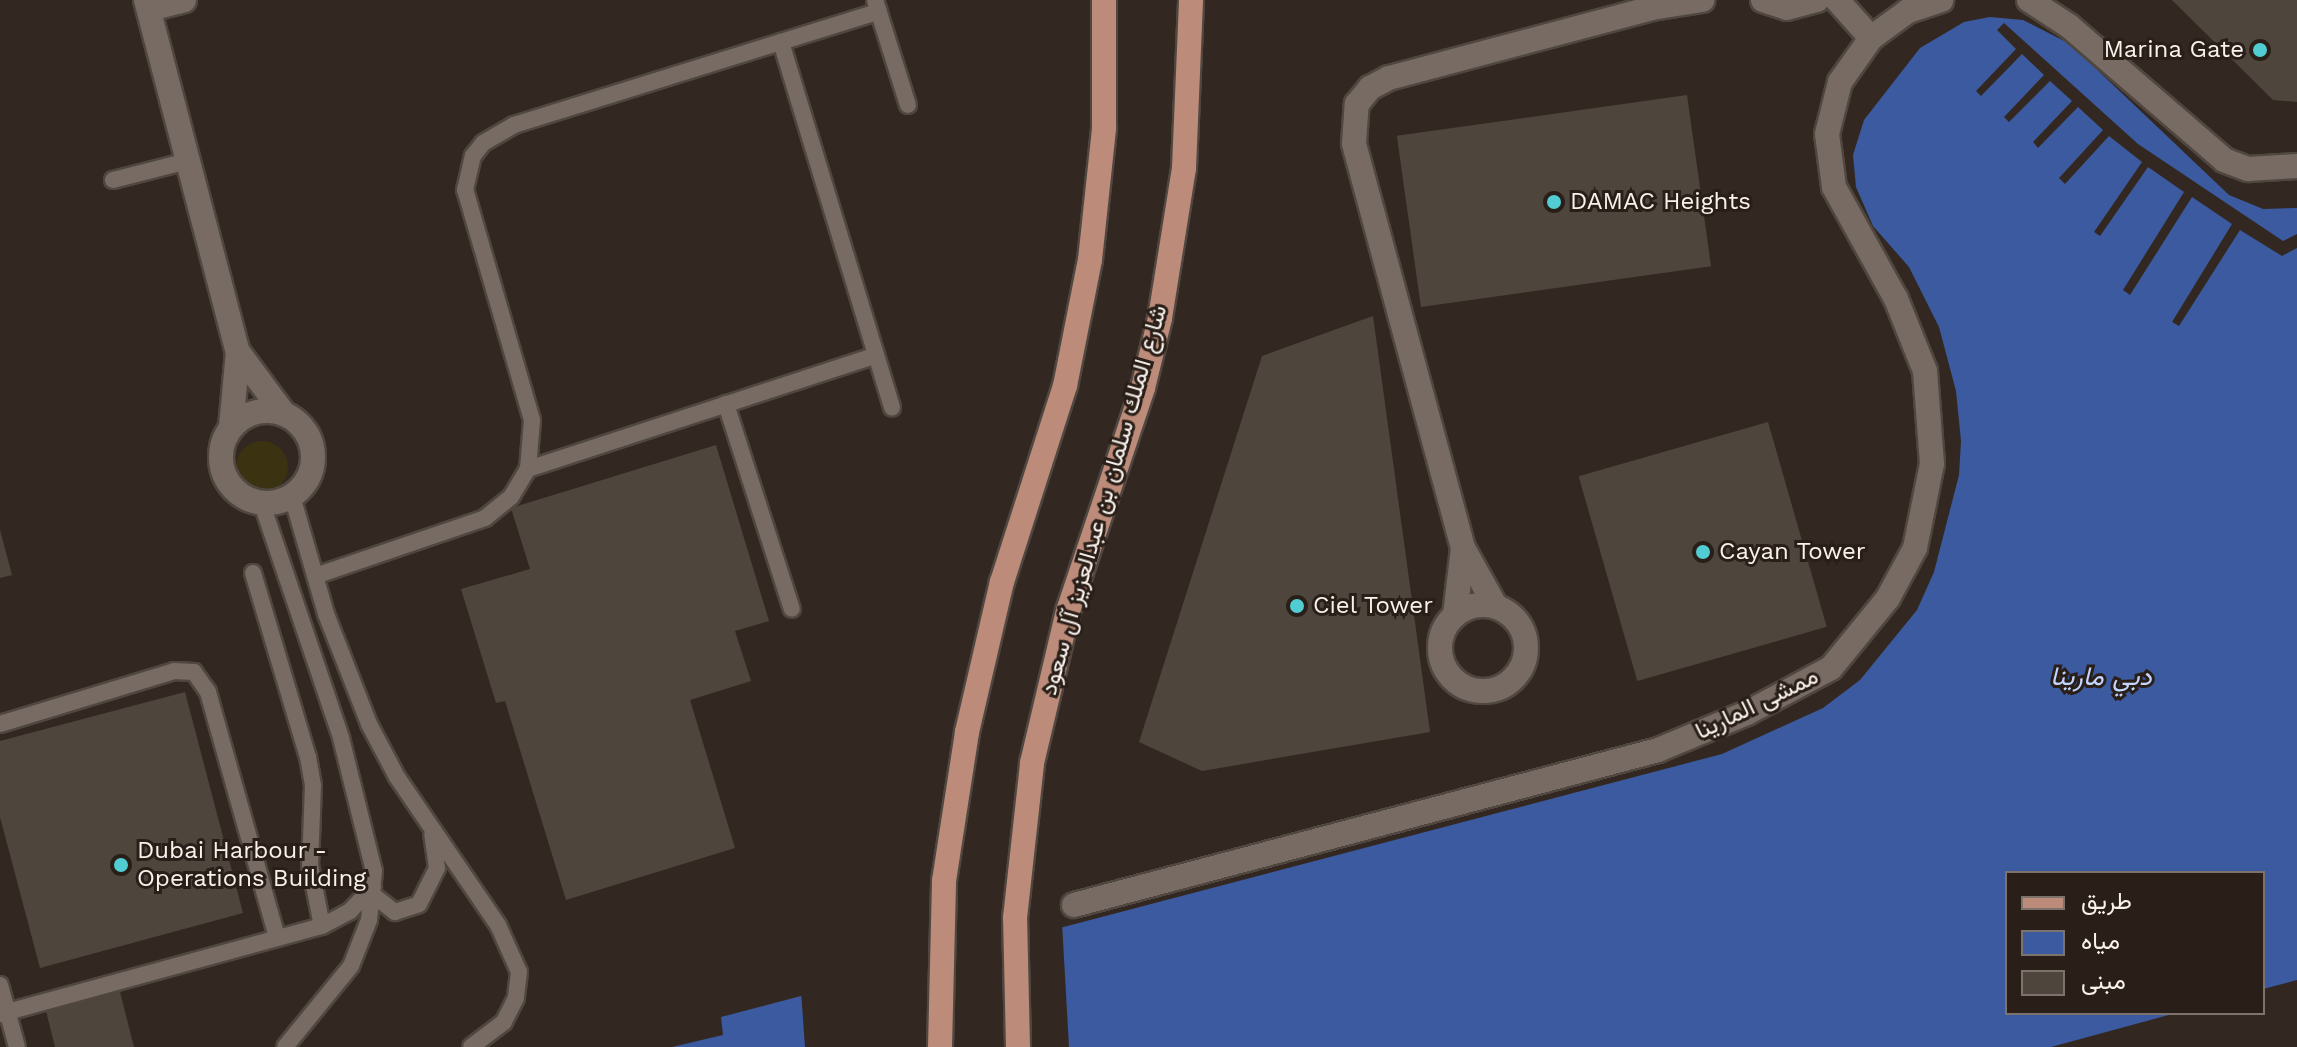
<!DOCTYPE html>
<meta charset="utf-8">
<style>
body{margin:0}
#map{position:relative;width:2297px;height:1047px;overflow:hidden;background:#332821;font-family:"Work Sans",Vazirmatn,sans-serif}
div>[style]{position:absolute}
.sand>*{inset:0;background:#3a3211}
.round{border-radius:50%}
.water>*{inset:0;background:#3b5aa0}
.pier>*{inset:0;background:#332821}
.building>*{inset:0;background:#4e463c;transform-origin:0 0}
.roads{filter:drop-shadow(2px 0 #4f4740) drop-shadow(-2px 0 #4f4740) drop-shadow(0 2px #4f4740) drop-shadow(0 -2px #4f4740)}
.lane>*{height:16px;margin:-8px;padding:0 8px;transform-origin:8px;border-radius:8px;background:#776b63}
.street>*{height:24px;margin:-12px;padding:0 12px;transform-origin:12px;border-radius:12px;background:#776b63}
.street>.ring{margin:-12px;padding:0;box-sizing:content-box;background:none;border:24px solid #776b63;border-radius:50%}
.primary>*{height:24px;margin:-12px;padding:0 12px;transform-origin:12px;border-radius:12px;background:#bd8b7a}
.dots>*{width:22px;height:22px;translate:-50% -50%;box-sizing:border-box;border:4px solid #291f18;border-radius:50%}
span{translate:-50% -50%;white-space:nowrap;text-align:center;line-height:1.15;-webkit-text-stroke:6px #291f18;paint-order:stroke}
.poi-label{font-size:24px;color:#f8f1ec}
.right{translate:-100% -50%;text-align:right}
.left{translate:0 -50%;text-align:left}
.street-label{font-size:24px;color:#f8f1ec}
.water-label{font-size:26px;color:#c2d6fe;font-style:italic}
.legend{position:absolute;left:2005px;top:871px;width:260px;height:144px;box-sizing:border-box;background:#291f18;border:2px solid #7c736d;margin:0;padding:10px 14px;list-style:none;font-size:24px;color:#f8f1ec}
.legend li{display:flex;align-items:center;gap:16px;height:40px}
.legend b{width:40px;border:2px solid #7c736d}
</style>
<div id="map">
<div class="sand">
<i class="round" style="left:236px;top:441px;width:52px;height:52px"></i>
</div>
<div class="water">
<i style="clip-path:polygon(1990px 17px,2023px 20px,2070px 44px,2229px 195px,2263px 209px,2297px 208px,2297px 980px,2263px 989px,2263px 873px,2007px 873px,2007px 1013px,2176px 1013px,2051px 1047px,672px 1047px,723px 1035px,721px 1017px,1722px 754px,1823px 708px,1860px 680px,1917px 610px,1934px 572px,1959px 475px,1961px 441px,1956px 391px,1939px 327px,1909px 267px,1873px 226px,1856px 187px,1853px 155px,1864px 120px,1920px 48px,1964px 22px)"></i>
</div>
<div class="pier">
<i style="clip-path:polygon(2004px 23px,2138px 144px,2283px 241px,2297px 234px,2297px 248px,2282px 256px,2240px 230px,2179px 326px,2172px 322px,2232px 224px,2192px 197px,2130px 295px,2123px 290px,2184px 192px,2148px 167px,2100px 236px,2094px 232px,2142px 162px,2109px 136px,2065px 184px,2059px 178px,2103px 130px,2078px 107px,2038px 148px,2033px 142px,2072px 101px,2050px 81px,2009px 122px,2004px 117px,2044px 75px,2022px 54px,1981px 96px,1976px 91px,2016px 49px,1997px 30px)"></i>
<i style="clip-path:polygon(1062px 923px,1069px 1047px,805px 1047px,801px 991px)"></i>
</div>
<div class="building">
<i style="clip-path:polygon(2172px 0,2297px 0,2297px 102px,2273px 100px)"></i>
<i style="left:1687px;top:95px;width:173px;height:293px;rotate:82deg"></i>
<i style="clip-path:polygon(1373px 316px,1430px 732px,1202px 771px,1139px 742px,1262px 356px)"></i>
<i style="left:1768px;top:422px;width:213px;height:197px;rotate:74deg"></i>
<i style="clip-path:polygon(716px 445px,769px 621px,735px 631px,751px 681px,690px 700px,735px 848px,566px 900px,505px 701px,496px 703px,461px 589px,530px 569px,511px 508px)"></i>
<i style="clip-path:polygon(0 530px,12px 575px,0 578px)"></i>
<i style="clip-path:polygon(185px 692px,243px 913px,40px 968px,0 817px,0 741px)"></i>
<i style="clip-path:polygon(120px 992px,134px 1047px,55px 1047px,46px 1011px)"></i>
</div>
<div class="roads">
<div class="lane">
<i style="left:875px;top:0;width:110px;rotate:72.6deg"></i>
<i style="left:781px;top:42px;width:382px;rotate:73.1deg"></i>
<i style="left:113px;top:180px;width:77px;rotate:-14.2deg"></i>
<i style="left:726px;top:404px;width:215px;rotate:72.2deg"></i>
<i style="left:528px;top:469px;width:366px;rotate:-18.1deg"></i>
<i style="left:292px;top:496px;width:123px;rotate:73.9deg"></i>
<i style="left:326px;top:614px;width:118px;rotate:68.6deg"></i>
<i style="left:369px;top:724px;width:60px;rotate:62.2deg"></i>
<i style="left:397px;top:777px;width:179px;rotate:55.7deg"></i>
<i style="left:498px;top:925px;width:51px;rotate:65.9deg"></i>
<i style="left:519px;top:972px;width:26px;rotate:97deg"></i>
<i style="left:516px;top:998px;width:27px;rotate:117deg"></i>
<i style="left:504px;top:1022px;width:41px;rotate:142.9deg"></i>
<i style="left:262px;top:504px;width:247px;rotate:71.3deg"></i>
<i style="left:341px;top:738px;width:137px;rotate:76.1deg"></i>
<i style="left:374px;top:871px;width:49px;rotate:95.8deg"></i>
<i style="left:369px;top:920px;width:49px;rotate:111.4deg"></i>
<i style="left:351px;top:966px;width:104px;rotate:129.2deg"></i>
<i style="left:253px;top:573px;width:192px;rotate:73.4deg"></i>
<i style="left:308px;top:757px;width:28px;rotate:80deg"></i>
<i style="left:313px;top:785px;width:80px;rotate:92.1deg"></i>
<i style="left:310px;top:865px;width:62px;rotate:78.9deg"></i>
<i style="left:315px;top:576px;width:180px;rotate:-18.8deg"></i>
<i style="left:485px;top:518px;width:33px;rotate:-39deg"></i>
<i style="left:511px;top:497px;width:33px;rotate:-59deg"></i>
<i style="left:528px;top:469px;width:49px;rotate:-85.3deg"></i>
<i style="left:532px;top:420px;width:240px;rotate:-106.2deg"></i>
<i style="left:465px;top:190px;width:35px;rotate:-77deg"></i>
<i style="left:473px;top:156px;width:16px;rotate:-52deg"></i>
<i style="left:483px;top:143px;width:36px;rotate:-30deg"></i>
<i style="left:514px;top:125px;width:382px;rotate:-17.3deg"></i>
<i style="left:0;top:724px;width:182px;rotate:-16.9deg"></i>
<i style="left:174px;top:671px;width:20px;rotate:3deg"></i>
<i style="left:194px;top:672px;width:24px;rotate:55deg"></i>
<i style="left:208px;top:692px;width:255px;rotate:74.3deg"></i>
<i style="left:373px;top:895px;width:28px;rotate:38deg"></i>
<i style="left:395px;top:912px;width:25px;rotate:-18deg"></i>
<i style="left:419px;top:904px;width:40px;rotate:-63.4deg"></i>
<i style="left:437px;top:868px;width:34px;rotate:-98deg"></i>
<i style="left:0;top:985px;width:64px;rotate:74.7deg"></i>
<i style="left:0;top:1014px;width:334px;rotate:-15.3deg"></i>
<i style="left:322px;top:926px;width:32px;rotate:-28deg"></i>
<i style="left:350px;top:911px;width:33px;rotate:-46deg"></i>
</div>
<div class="street">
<i style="left:146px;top:0;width:364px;rotate:75.4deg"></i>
<i style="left:238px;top:352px;width:77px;rotate:53.4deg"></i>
<i style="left:1763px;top:0;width:25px;rotate:18deg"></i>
<i style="left:1787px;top:8px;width:31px;rotate:-15deg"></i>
<i style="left:1837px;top:0;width:51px;rotate:48.2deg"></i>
<i style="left:2029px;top:0;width:48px;rotate:33deg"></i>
<i style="left:2069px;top:26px;width:205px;rotate:40.8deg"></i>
<i style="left:2224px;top:160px;width:26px;rotate:21deg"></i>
<i style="left:2248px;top:169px;width:49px;rotate:-3.5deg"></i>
<i style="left:149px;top:9px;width:36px;rotate:-14deg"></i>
<i class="ring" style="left:221px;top:411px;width:68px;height:68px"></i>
<i style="left:231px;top:427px;width:75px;rotate:-84.7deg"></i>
<i class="ring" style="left:1440px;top:605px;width:62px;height:62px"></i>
<i style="left:1496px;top:607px;width:68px;rotate:-119.2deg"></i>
<i style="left:1463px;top:548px;width:419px;rotate:-105.1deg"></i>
<i style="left:1354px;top:143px;width:39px;rotate:-86deg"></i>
<i style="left:1357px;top:104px;width:21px;rotate:-51deg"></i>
<i style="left:1370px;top:88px;width:21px;rotate:-28deg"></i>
<i style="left:1389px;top:78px;width:272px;rotate:-14.9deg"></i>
<i style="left:1652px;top:8px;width:51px;rotate:-9.1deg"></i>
<i style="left:1455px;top:615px;width:67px;rotate:-83.2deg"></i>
<i style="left:1074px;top:905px;width:604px;rotate:-14.86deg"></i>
<i style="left:1658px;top:750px;width:96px;rotate:-22.6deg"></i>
<i style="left:1747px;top:713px;width:95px;rotate:-28.2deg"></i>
<i style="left:1831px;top:668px;width:90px;rotate:-50.8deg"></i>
<i style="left:1888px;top:598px;width:57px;rotate:-61.6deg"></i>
<i style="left:1915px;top:548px;width:86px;rotate:-78.6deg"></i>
<i style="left:1932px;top:464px;width:93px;rotate:-94.3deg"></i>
<i style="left:1925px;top:371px;width:78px;rotate:-111.9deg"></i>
<i style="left:1896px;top:299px;width:128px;rotate:-119deg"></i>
<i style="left:1834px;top:187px;width:53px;rotate:-97.5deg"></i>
<i style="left:1827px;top:134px;width:54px;rotate:-76deg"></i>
<i style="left:1840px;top:82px;width:54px;rotate:-54.8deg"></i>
<i style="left:1871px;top:38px;width:46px;rotate:-36.1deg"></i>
<i style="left:1908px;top:11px;width:35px;rotate:-18deg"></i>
</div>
<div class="primary">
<i style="left:940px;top:1047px;width:166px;rotate:-88.6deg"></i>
<i style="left:944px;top:881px;width:151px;rotate:-81.2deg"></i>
<i style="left:967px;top:732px;width:154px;rotate:-76.9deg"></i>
<i style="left:1002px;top:582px;width:206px;rotate:-72.2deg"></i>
<i style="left:1065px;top:386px;width:128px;rotate:-78.8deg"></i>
<i style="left:1090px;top:260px;width:133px;rotate:-83.9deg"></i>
<i style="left:1104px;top:128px;width:128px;rotate:-90deg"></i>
<i style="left:1018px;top:1047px;width:129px;rotate:-91.3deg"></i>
<i style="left:1015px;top:918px;width:156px;rotate:-83.7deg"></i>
<i style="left:1032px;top:763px;width:156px;rotate:-76.7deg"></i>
<i style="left:1068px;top:611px;width:235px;rotate:-71.4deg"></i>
<i style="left:1143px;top:388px;width:72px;rotate:-76.3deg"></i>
<i style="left:1160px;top:318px;width:152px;rotate:-80.9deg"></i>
<i style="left:1184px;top:168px;width:168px;rotate:-87.6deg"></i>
</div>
</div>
<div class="dots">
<i style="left:2260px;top:50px;background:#51ccd3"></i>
<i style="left:1554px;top:202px;background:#51ccd3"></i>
<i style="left:1703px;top:552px;background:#51ccd3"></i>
<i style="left:1297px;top:606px;background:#51ccd3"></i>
<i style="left:121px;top:865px;background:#51ccd3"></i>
</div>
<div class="poi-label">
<span class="right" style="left:2244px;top:50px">Marina Gate</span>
<span class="left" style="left:1570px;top:202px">DAMAC Heights</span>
<span class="left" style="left:1719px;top:552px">Cayan Tower</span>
<span class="left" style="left:1313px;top:606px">Ciel Tower</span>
<span class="left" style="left:137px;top:865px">Dubai Harbour -<br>Operations Building</span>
</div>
<div class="street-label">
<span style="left:1104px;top:500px;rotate:-74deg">شارع الملك سلمان بن عبدالعزيز آل سعود</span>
<span style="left:1757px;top:704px;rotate:-26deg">ممشى المارينا</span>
</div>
<div class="water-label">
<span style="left:2101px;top:677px">دبي مارينا</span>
</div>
<ul class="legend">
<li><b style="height:10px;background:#bd8b7a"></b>طريق</li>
<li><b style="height:22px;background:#3b5aa0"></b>مياه</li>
<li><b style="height:22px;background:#4e463c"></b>مبنى</li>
</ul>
</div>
